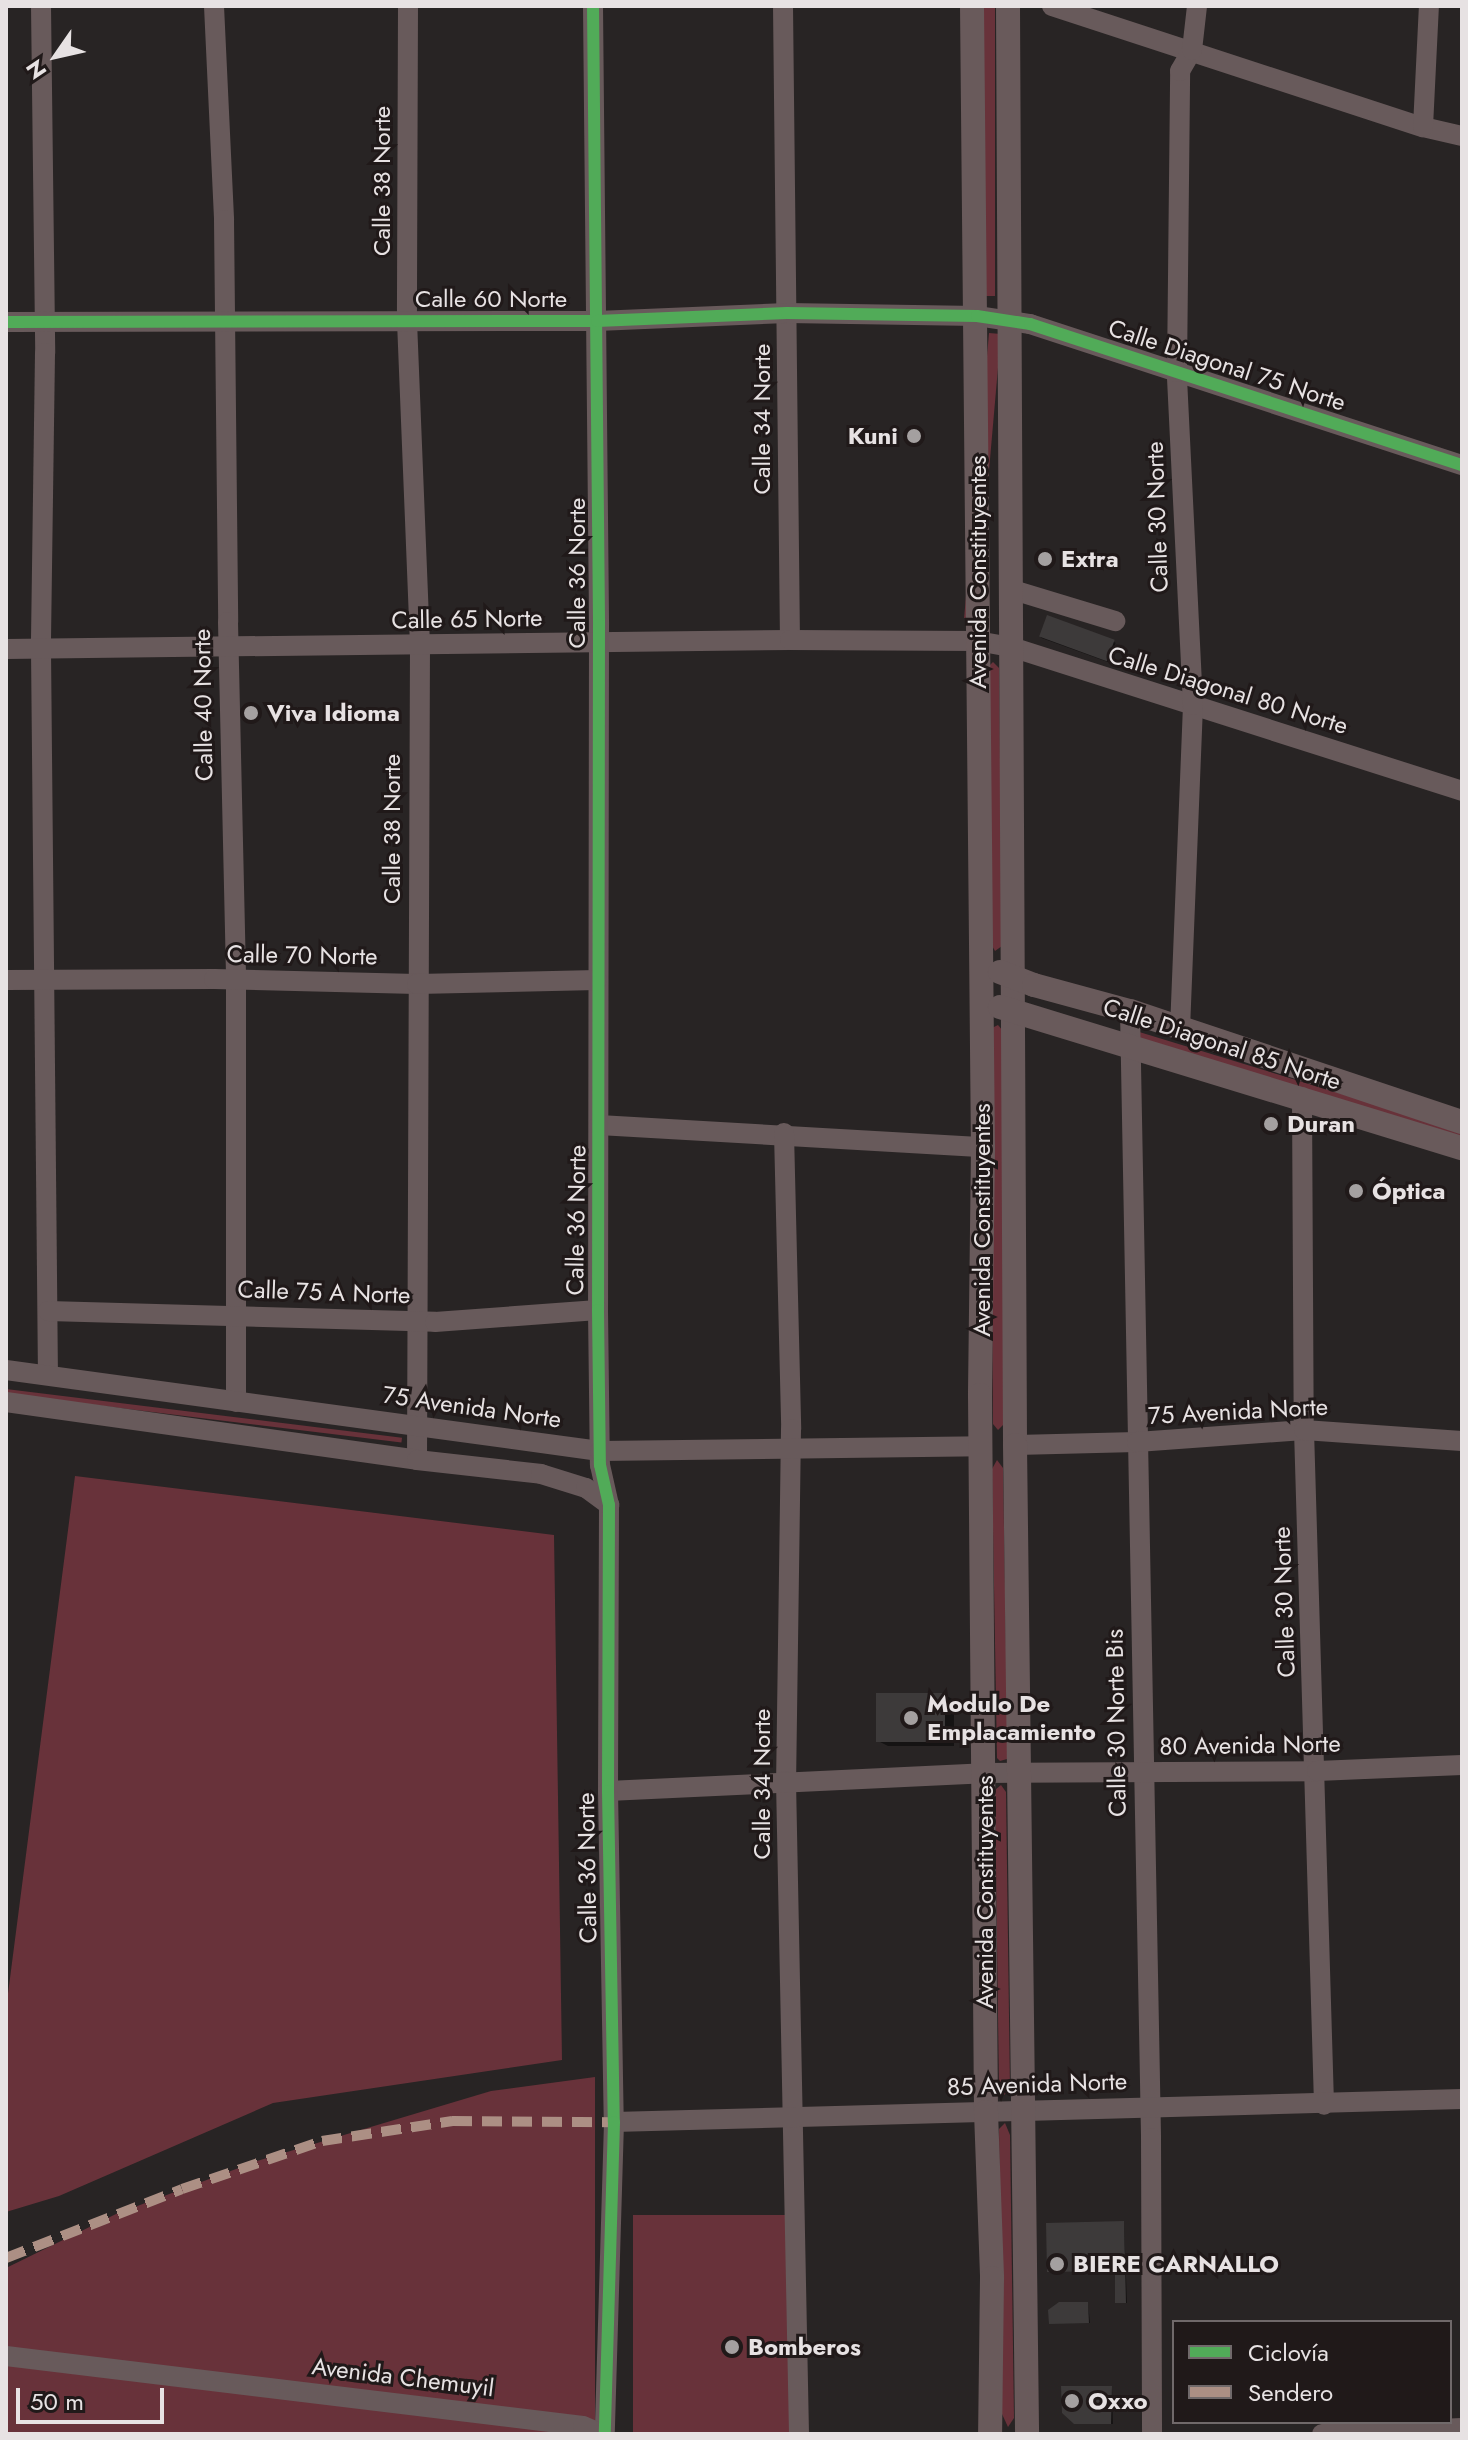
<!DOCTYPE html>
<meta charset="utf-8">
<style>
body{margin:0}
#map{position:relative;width:1468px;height:2440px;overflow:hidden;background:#282424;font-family:Jost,sans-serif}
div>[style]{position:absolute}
.green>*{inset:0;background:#68323a;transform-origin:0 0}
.shadow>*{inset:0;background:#0007;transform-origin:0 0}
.building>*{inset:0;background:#3d3a3a;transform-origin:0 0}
.minor>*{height:20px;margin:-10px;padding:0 10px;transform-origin:10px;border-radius:10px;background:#685a5b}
.major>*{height:24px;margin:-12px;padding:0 12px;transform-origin:12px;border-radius:12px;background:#695a5b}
.quiet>*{height:10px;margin-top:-5px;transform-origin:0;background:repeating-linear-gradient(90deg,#ac8f84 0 20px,transparent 0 30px)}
.cycleway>*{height:12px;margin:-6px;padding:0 6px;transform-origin:6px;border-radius:6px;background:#51ab58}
.dots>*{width:22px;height:22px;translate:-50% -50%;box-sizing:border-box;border:4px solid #201919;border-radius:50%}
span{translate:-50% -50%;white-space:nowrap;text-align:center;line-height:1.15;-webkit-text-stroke:6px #201919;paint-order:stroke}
.street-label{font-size:24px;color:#e7e2e3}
.poi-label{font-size:24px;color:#e7e2e3;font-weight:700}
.right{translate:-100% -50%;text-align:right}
.left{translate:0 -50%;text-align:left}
.frame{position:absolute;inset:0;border:8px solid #e7e2e3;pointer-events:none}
.legend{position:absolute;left:1172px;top:2320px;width:280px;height:104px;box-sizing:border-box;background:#201919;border:2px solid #70696a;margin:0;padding:10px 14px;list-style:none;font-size:24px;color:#e7e2e3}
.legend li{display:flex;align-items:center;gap:16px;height:40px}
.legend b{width:40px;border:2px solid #70696a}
.north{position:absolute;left:16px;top:16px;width:80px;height:80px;-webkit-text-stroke:6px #201919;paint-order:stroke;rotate:236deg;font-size:22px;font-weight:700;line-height:32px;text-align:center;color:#e7e2e3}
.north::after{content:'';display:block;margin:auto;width:28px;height:36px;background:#e7e2e3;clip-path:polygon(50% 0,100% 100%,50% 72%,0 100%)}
.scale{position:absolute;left:16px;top:2388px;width:148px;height:36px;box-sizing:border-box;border:4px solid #e7e2e3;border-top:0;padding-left:10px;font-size:24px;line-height:28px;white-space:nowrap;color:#e7e2e3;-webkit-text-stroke:6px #201919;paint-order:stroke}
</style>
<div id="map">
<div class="green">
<i style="left:983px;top:6px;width:12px;height:290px"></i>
<i style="left:989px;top:333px;width:12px;height:286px;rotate:5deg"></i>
<i style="clip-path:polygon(993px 662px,999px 668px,1002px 946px,995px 951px,990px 942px,987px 668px)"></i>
<i style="clip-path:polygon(998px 1025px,1003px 1031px,1004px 1424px,998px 1430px,993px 1424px,990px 1029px)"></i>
<i style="left:1136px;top:1031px;width:341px;height:7px;rotate:17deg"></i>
<i style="left:6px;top:1389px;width:399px;height:5px;rotate:7deg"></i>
<i style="clip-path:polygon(997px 1460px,1003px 1468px,1007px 1708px,1007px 1759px,1000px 1761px,997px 1758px,992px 1469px)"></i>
<i style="clip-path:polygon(75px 1476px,554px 1535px,562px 2060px,273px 2103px,59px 2196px,6px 2212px,6px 2009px)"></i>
<i style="clip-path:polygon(1001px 1785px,1006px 1792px,1010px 2089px,1004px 2095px,999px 2089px,995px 1790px)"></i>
<i style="clip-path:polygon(595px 2077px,595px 2434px,6px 2434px,6px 2268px,116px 2214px,257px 2161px,491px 2091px)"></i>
<i style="clip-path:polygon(1005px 2123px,1010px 2135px,1014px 2418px,1008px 2427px,1002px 2414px,999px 2129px)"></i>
<i style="left:790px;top:2215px;width:218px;height:157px;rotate:90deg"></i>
</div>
<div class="shadow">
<i style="left:1048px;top:618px;width:72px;height:21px;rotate:20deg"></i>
<i style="clip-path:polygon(945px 1695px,954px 1700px,954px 1746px,888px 1746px,878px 1741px)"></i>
<i style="clip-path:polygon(1124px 2223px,1127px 2303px,1119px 2303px,1117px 2302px)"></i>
<i style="clip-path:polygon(1088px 2304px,1090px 2323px,1051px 2323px)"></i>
<i style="clip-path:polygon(1112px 2388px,1113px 2424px,1075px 2422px)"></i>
</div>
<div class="building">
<i style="left:1047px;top:615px;width:72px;height:23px;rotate:20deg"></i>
<i style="left:876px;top:1693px;width:69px;height:49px"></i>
<i style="clip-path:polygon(1124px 2221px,1126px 2303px,1115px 2303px,1115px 2271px,1047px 2272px,1046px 2223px)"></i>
<i style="clip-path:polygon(1059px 2302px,1088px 2302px,1089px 2323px,1049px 2324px,1048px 2310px)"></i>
<i style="clip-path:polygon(1061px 2386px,1112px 2386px,1111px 2424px,1074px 2424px,1062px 2413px)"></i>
</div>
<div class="minor">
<i style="left:41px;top:6px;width:347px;rotate:89.3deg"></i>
<i style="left:45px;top:353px;width:297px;rotate:90.8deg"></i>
<i style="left:41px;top:650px;width:725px;rotate:89.45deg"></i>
<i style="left:214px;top:6px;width:214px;rotate:87.3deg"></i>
<i style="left:224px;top:220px;width:402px;rotate:89.4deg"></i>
<i style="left:228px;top:622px;width:358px;rotate:88.7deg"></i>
<i style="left:236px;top:980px;width:422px;rotate:90deg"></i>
<i style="left:408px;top:6px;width:315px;rotate:90.2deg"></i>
<i style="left:407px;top:321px;width:324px;rotate:87.7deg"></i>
<i style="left:420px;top:645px;width:815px;rotate:90.21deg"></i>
<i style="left:593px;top:6px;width:619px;rotate:89.44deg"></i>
<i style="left:599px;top:625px;width:685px;rotate:90.08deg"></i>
<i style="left:598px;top:1310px;width:155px;rotate:89.3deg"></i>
<i style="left:600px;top:1465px;width:41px;rotate:77.3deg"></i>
<i style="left:609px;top:1505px;width:286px;rotate:90.2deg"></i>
<i style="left:608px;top:1791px;width:331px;rotate:89deg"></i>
<i style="left:614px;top:2122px;width:312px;rotate:91.7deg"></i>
<i style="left:783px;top:6px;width:634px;rotate:89.37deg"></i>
<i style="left:1052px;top:6px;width:390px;rotate:18.1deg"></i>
<i style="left:1423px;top:127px;width:40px;rotate:13deg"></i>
<i style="left:1423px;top:127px;width:121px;rotate:-87.2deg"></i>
<i style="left:6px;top:322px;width:591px;rotate:-0.1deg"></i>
<i style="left:597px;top:321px;width:190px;rotate:-2.4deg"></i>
<i style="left:787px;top:313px;width:190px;rotate:0.9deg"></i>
<i style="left:977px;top:316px;width:54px;rotate:8.6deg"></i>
<i style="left:1030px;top:324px;width:454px;rotate:18.1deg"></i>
<i style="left:1013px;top:590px;width:107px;rotate:16.9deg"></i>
<i style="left:6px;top:649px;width:784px;rotate:-0.66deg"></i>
<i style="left:790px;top:640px;width:187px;rotate:0.3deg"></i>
<i style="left:977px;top:641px;width:35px;rotate:10deg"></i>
<i style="left:1011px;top:647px;width:473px;rotate:17.7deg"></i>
<i style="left:6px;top:980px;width:208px;rotate:-0.3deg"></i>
<i style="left:214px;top:979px;width:203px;rotate:1.4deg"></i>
<i style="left:417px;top:984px;width:180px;rotate:-1.3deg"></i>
<i style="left:1130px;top:1011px;width:1127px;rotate:88.93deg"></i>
<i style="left:1151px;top:2138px;width:296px;rotate:89.8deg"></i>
<i style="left:1180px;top:1029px;width:324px;rotate:-87.7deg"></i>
<i style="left:1193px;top:705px;width:333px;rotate:-92.8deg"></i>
<i style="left:1177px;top:372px;width:301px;rotate:-89.4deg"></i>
<i style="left:1180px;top:71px;width:24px;rotate:-60deg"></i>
<i style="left:1192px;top:50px;width:44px;rotate:-83.5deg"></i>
<i style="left:1302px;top:1097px;width:333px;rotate:89.7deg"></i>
<i style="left:1304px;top:1430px;width:675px;rotate:88.3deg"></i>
<i style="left:599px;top:1125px;width:385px;rotate:3.3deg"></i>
<i style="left:784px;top:1133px;width:296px;rotate:88.6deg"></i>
<i style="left:791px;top:1429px;width:352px;rotate:90.8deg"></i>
<i style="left:786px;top:1781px;width:653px;rotate:88.86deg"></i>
<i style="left:48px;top:1311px;width:387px;rotate:1.6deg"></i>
<i style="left:435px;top:1322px;width:163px;rotate:-4.2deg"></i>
<i style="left:6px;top:1370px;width:599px;rotate:7.77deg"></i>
<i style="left:600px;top:1451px;width:382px;rotate:-0.7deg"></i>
<i style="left:6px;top:1402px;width:415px;rotate:8deg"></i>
<i style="left:417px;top:1460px;width:125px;rotate:6.4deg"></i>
<i style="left:541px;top:1474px;width:47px;rotate:17.3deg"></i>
<i style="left:586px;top:1488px;width:29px;rotate:36deg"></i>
<i style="left:1015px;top:1445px;width:122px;rotate:-1.4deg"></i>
<i style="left:1137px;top:1442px;width:167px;rotate:-4.1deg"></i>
<i style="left:1304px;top:1430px;width:158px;rotate:4deg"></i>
<i style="left:608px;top:1791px;width:376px;rotate:-2.7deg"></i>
<i style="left:984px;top:1773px;width:333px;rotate:-0.3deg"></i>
<i style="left:1317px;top:1771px;width:145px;rotate:-2.4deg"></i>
<i style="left:614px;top:2122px;width:848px;rotate:-1.55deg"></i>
<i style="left:6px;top:2356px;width:581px;rotate:6.92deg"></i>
<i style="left:583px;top:2426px;width:21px;rotate:23deg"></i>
<i style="left:1322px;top:2434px;width:140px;rotate:-2.5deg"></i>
</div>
<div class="major">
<i style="left:972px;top:6px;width:1141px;rotate:89.45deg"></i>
<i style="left:983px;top:1147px;width:248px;rotate:90.7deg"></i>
<i style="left:980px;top:1395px;width:717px;rotate:89.52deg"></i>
<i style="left:986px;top:2112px;width:166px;rotate:87.9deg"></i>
<i style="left:992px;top:2278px;width:156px;rotate:90.7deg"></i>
<i style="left:1008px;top:6px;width:1439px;rotate:89.72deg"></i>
<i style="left:1015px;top:1445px;width:989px;rotate:89.3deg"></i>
<i style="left:1000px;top:972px;width:36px;rotate:21deg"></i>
<i style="left:1034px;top:985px;width:99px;rotate:15.2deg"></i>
<i style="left:1130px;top:1011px;width:350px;rotate:18.5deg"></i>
<i style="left:1000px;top:1007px;width:483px;rotate:17deg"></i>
</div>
<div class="quiet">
<i style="left:6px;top:2258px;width:189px;rotate:-21.4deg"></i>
<i style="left:182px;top:2189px;width:148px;rotate:-18.9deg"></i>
<i style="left:322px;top:2141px;width:132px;rotate:-8.7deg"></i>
<i style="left:452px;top:2121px;width:162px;rotate:0.4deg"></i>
</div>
<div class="cycleway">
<i style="left:593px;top:6px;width:619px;rotate:89.44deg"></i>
<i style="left:599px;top:625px;width:685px;rotate:90.08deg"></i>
<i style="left:598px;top:1310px;width:155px;rotate:89.3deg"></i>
<i style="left:600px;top:1465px;width:41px;rotate:77.3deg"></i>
<i style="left:609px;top:1505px;width:286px;rotate:90.2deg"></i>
<i style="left:608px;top:1791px;width:331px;rotate:89deg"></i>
<i style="left:614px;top:2122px;width:312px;rotate:91.7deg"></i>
<i style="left:6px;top:322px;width:591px;rotate:-0.1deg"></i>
<i style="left:597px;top:321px;width:190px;rotate:-2.4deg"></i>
<i style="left:787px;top:313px;width:190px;rotate:0.9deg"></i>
<i style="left:977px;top:316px;width:54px;rotate:8.6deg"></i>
<i style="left:1030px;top:324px;width:454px;rotate:18.1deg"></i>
</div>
<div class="dots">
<i style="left:914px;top:436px;background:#a4a0a0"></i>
<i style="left:1045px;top:559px;background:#a4a0a0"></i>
<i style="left:251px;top:713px;background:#a4a0a0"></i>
<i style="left:1271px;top:1124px;background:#a4a0a0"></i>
<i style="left:1356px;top:1191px;background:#a4a0a0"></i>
<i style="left:911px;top:1718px;background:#a4a0a0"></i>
<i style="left:1057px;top:2264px;background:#a4a0a0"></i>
<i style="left:732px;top:2347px;background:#a4a0a0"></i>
<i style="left:1072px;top:2401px;background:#a4a0a0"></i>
</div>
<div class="street-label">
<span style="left:382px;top:181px;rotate:-90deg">Calle 38 Norte</span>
<span style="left:491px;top:299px">Calle 60 Norte</span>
<span style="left:1227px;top:365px;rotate:18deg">Calle Diagonal 75 Norte</span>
<span style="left:762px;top:419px;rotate:-90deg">Calle 34 Norte</span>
<span style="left:1157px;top:517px;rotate:-92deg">Calle 30 Norte</span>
<span style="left:978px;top:572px;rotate:-90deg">Avenida Constituyentes</span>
<span style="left:577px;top:573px;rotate:-90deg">Calle 36 Norte</span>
<span style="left:467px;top:619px;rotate:-1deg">Calle 65 Norte</span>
<span style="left:1228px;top:690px;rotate:17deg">Calle Diagonal 80 Norte</span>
<span style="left:203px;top:705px;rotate:-91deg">Calle 40 Norte</span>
<span style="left:392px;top:829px;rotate:-90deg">Calle 38 Norte</span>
<span style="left:302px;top:955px;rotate:1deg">Calle 70 Norte</span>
<span style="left:1222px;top:1044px;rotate:18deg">Calle Diagonal 85 Norte</span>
<span style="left:576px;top:1220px;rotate:-89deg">Calle 36 Norte</span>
<span style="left:982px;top:1220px;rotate:-90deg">Avenida Constituyentes</span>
<span style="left:324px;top:1292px;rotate:2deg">Calle 75 A Norte</span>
<span style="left:472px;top:1407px;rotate:8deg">75 Avenida Norte</span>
<span style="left:1238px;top:1411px;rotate:-3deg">75 Avenida Norte</span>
<span style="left:1284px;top:1602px;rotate:-92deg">Calle 30 Norte</span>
<span style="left:1116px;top:1723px;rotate:-91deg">Calle 30 Norte Bis</span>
<span style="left:1250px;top:1745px;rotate:-1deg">80 Avenida Norte</span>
<span style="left:762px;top:1784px;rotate:-90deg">Calle 34 Norte</span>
<span style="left:587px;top:1868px;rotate:-91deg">Calle 36 Norte</span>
<span style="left:985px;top:1892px;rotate:-90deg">Avenida Constituyentes</span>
<span style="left:1037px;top:2084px;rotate:-2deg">85 Avenida Norte</span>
<span style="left:403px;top:2377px;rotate:7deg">Avenida Chemuyil</span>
</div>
<div class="poi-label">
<span class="right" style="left:898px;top:436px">Kuni</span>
<span class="left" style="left:1061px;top:559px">Extra</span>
<span class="left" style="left:267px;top:713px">Viva Idioma</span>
<span class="left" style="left:1287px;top:1124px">Duran</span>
<span class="left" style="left:1372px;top:1191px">Óptica</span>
<span class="left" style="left:927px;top:1718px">Modulo De<br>Emplacamiento</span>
<span class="left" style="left:1073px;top:2264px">BIERE CARNALLO</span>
<span class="left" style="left:748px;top:2347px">Bomberos</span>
<span class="left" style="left:1088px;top:2401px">Oxxo</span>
</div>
<div class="frame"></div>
<ul class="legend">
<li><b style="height:10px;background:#51ab58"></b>Ciclovía</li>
<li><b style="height:10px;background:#ac8f84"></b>Sendero</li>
</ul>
<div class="north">N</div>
<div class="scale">50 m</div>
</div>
